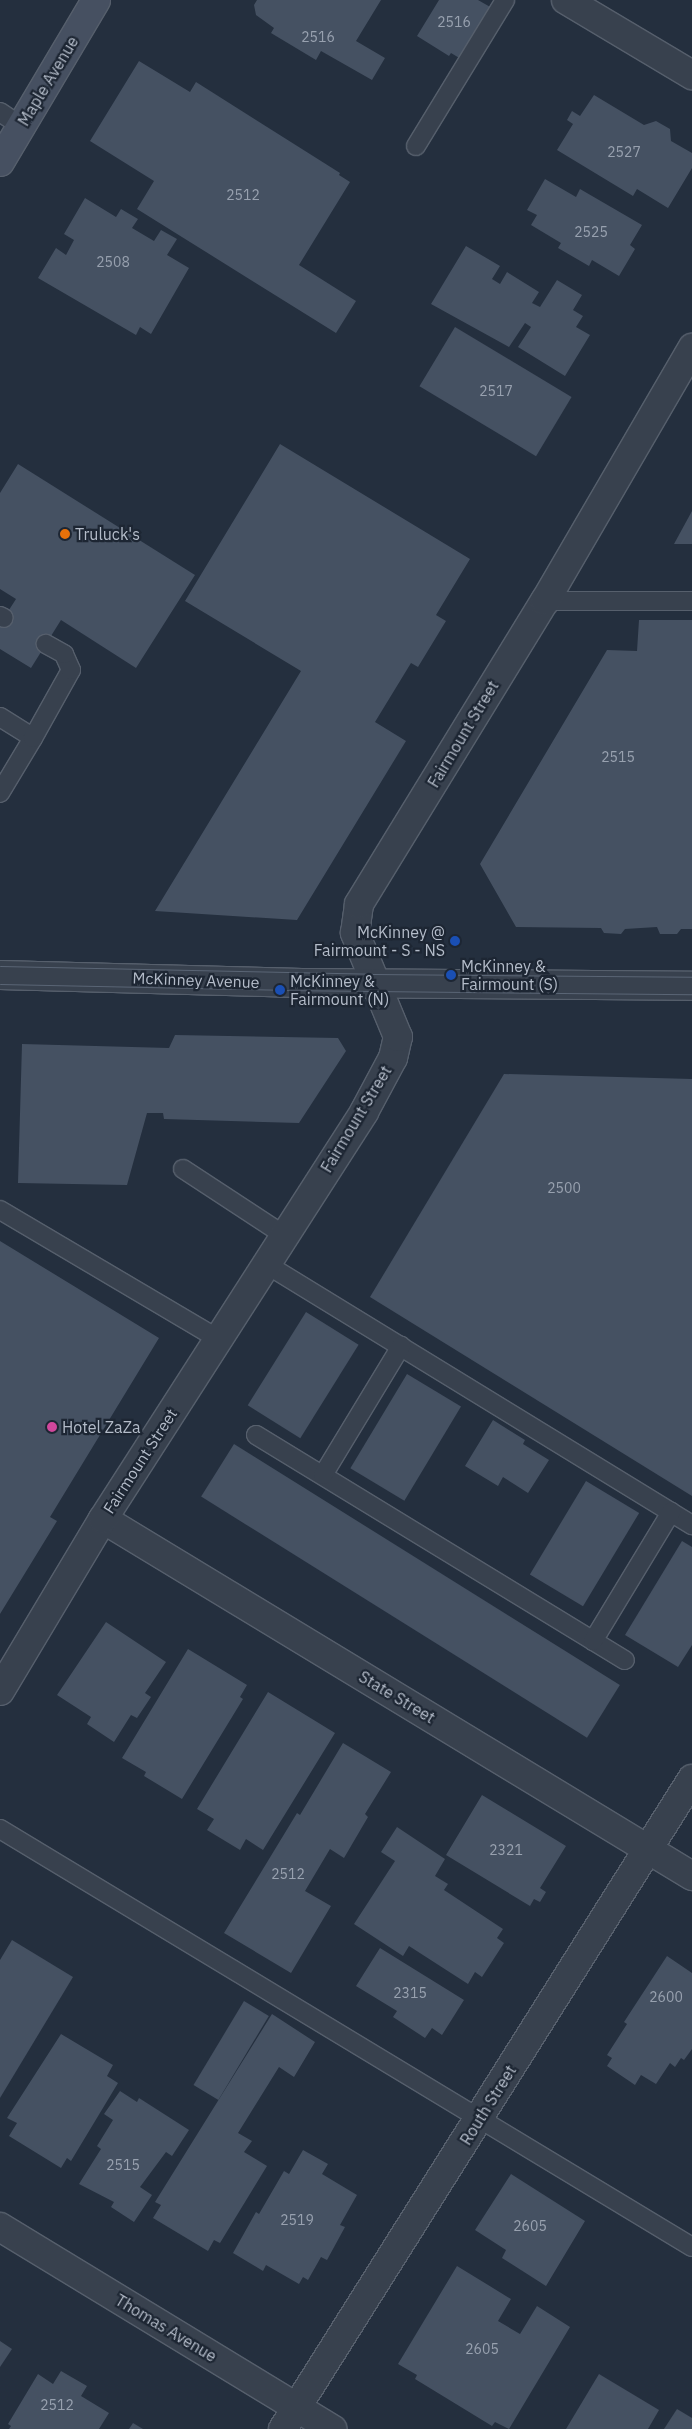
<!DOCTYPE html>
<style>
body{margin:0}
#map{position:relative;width:692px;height:2429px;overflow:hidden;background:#242f3e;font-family:"IBM Plex Sans",sans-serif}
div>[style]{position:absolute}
.building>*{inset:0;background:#455162;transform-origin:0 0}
.roads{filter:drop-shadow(1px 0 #565f6c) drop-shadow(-1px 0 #565f6c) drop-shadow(0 1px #565f6c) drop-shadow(0 -1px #565f6c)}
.service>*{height:18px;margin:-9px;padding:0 9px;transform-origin:9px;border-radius:9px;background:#38414e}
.minor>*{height:28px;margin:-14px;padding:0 14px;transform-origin:14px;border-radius:14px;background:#38414e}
.tertiary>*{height:28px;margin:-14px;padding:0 14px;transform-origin:14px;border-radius:14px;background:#38414e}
.secondary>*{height:28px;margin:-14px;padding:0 14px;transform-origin:14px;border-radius:14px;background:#465061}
.tram>*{height:1px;margin:-0.5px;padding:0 0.5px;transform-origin:0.5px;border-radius:0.5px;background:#5a6575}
.dots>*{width:14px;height:14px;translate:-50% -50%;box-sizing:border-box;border:2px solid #1d2633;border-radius:50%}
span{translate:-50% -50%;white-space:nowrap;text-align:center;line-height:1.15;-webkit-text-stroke:4.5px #1d2633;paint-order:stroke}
.number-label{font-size:14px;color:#98a1af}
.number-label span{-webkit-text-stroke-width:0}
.street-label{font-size:16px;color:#b4bcc9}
.poi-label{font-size:16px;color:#b4bcc9}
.left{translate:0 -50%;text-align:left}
.right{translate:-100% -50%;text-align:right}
</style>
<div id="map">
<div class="building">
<i style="clip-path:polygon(257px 0,381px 0,356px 41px,385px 58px,372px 80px,321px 51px,316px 60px,271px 33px,274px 28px,256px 15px,254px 5px)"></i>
<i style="clip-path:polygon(439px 0,478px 0,492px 8px,461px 59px,451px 53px,449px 56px,417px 36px)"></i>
<i style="clip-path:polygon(139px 61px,190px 92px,196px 82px,340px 173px,339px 175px,350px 182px,299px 265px,356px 301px,336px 333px,137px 209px,154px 181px,90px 141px)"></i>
<i style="clip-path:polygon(594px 95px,644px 125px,656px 121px,670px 129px,671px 141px,692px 153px,692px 168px,668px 208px,637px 189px,633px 196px,557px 150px,573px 124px,567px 120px,572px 111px,580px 116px)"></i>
<i style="clip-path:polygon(545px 179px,576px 197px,580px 189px,642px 225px,630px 245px,635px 249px,619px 276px,592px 260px,589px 266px,558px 248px,561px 243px,531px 225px,537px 215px,527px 210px)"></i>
<i style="clip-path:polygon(85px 198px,116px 217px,121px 209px,138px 219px,132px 228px,154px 241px,161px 230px,177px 239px,167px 255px,189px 268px,151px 334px,140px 327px,136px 335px,38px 278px,56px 248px,66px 255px,74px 240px,64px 234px)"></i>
<i style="clip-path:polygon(466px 246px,500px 266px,492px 279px,500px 284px,507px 272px,539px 292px,532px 303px,540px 307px,557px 280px,582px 295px,573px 310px,583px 316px,576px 327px,590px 335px,565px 376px,518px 347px,531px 327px,525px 323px,509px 347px,431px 304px)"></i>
<i style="left:455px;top:327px;width:136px;height:69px;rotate:31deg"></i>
<i style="clip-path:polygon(280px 444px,470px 559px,436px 615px,446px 621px,418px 667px,411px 663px,375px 722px,406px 741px,297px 920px,155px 911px,301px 671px,185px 601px)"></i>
<i style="clip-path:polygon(18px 464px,195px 575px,136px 668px,61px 620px,31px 668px,0 649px,0 624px,16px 599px,0 589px,0 493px)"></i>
<i style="clip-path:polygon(692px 511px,692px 544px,674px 544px)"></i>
<i style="clip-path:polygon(639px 620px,692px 620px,692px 929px,681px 929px,677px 934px,660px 934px,657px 927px,625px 929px,621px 934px,604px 933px,601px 928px,516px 927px,480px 864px,607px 650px,637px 651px)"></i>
<i style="clip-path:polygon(175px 1035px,338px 1038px,346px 1051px,299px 1123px,164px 1119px,163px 1113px,147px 1113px,127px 1185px,18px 1183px,22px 1044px,169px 1048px)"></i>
<i style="clip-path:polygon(504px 1074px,692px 1079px,692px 1496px,370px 1297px)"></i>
<i style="clip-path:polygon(0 1241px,159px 1338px,50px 1517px,57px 1521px,0 1614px)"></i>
<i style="left:306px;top:1312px;width:62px;height:110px;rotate:32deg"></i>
<i style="left:407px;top:1374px;width:63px;height:110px;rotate:31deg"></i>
<i style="clip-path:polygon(493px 1420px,525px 1440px,523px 1444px,549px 1460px,528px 1493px,503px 1477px,498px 1486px,465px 1466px)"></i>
<i style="left:234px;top:1444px;width:455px;height:62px;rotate:32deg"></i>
<i style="left:586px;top:1481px;width:62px;height:109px;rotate:31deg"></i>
<i style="clip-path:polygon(682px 1541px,692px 1547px,692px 1645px,678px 1667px,625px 1635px)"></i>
<i style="clip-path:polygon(106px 1622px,166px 1662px,145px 1693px,151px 1697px,137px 1718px,131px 1715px,114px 1742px,87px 1724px,91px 1717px,57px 1695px)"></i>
<i style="clip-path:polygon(188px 1649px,247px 1685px,240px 1697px,243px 1699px,182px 1799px,144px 1776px,146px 1772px,122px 1758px)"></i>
<i style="clip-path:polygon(268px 1692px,335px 1733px,263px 1850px,246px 1839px,240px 1850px,207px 1830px,214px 1819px,197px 1809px)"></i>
<i style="clip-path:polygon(343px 1743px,391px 1772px,365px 1814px,368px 1817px,344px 1858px,330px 1849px,305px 1891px,331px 1906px,291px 1973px,224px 1933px,297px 1813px,300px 1815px)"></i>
<i style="clip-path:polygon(482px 1795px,566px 1846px,540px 1888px,546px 1892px,540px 1902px,534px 1899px,530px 1906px,446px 1855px)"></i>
<i style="clip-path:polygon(397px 1827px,445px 1859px,435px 1876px,448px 1884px,444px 1890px,503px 1929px,497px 1938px,504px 1943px,482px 1977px,475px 1972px,468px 1984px,409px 1946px,403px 1956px,354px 1924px,395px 1861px,381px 1852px)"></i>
<i style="clip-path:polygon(12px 1940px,73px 1977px,0 2098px,0 1960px)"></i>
<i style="clip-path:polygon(380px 1948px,464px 2000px,442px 2035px,432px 2028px,425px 2038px,393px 2017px,397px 2011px,356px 1986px)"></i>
<i style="clip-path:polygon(667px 1956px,692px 1973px,692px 2049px,684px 2060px,681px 2058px,675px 2067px,670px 2063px,656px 2084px,641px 2075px,635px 2085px,607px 2066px,612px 2058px,607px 2055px,627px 2024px,624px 2022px)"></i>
<i style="left:244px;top:2001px;width:29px;height:98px;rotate:31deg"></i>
<i style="clip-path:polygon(272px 2014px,315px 2042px,294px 2077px,279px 2067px,238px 2133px,252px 2141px,244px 2152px,267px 2166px,220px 2243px,214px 2240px,208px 2251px,153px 2218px,161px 2205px,155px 2202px)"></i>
<i style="clip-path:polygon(61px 2034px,113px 2065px,107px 2076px,118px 2083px,71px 2161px,67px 2158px,61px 2168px,9px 2136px,17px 2123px,7px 2118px)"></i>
<i style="clip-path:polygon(120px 2091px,137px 2102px,139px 2098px,189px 2130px,172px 2156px,166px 2152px,140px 2187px,152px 2195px,134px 2222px,111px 2207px,114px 2202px,79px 2184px,101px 2149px,97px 2146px,113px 2120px,104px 2114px)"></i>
<i style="clip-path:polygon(303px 2150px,328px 2164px,322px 2174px,357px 2195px,340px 2225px,345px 2227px,327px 2260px,321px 2257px,308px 2280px,303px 2277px,299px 2284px,266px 2265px,263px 2271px,233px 2253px,256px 2212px,259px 2214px,284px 2171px,289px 2174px)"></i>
<i style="clip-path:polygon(511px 2174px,585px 2221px,546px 2286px,502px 2258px,506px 2250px,475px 2230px)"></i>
<i style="clip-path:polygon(457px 2266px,511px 2299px,498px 2321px,520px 2334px,537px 2306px,570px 2327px,509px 2429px,495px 2422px,492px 2426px,415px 2379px,417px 2375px,398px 2364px)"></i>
<i style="clip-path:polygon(0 2341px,12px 2349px,0 2367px)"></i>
<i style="clip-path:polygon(61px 2371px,87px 2386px,81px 2396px,109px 2413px,99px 2429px,9px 2429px,11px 2426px,8px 2424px,38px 2374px,53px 2384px)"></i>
<i style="clip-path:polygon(599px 2374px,659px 2410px,648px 2429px,566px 2429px)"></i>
<i style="clip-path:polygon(677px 2409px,692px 2418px,692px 2429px,664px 2429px)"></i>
<i style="clip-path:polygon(133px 2423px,143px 2429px,129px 2429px)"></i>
</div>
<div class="roads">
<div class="service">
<i style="left:0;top:112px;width:25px;rotate:34deg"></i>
<i style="left:416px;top:146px;width:171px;rotate:-58.6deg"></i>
<i style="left:545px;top:601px;width:147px"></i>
<i style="left:0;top:616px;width:4px;rotate:27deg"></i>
<i style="left:0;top:717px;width:39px;rotate:32deg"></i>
<i style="left:33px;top:738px;width:64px;rotate:121deg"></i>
<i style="left:33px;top:738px;width:78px;rotate:-60.8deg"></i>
<i style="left:71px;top:670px;width:17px;rotate:-114deg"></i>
<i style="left:64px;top:654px;width:21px;rotate:-151deg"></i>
<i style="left:183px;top:1169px;width:121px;rotate:33.2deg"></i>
<i style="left:0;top:1210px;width:253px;rotate:30.6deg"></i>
<i style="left:266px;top:1264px;width:500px;rotate:31.5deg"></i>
<i style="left:256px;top:1435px;width:432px;rotate:31.4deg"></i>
<i style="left:323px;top:1475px;width:151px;rotate:-58.8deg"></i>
<i style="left:593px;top:1641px;width:151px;rotate:-58.8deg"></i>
<i style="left:0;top:1829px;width:808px;rotate:31.13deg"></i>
</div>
<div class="minor">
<i style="left:566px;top:0;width:147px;rotate:30.8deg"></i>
<i style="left:103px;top:1519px;width:689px;rotate:31.22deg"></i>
<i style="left:0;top:1691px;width:200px;rotate:-59.1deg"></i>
<i style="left:103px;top:1519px;width:483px;rotate:-57.3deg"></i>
<i style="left:364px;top:1112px;width:61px;rotate:-61.8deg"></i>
<i style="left:393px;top:1058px;width:22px;rotate:-77deg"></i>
<i style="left:398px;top:1037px;width:113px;rotate:-112.5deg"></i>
<i style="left:355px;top:933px;width:29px;rotate:-82deg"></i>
<i style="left:359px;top:904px;width:356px;rotate:-58.5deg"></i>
<i style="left:545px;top:601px;width:293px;rotate:-59.8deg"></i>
<i style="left:0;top:2227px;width:389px;rotate:31.3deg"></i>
<i style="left:283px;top:2429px;width:768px;rotate:-57.82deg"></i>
</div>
<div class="tertiary">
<i style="left:0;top:975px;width:302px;rotate:1.5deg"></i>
<i style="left:302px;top:983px;width:390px;rotate:0.4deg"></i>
</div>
<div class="secondary">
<i style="left:0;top:162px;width:188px;rotate:-59.3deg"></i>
</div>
</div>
<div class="tram">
<i style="left:0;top:966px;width:372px;rotate:1.2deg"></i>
<i style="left:372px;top:974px;width:320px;rotate:0.5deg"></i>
<i style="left:0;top:984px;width:280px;rotate:1.2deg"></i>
<i style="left:280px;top:990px;width:412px;rotate:0.6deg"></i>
</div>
<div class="dots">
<i style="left:65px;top:534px;background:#e8710a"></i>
<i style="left:455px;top:941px;background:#1a4fb4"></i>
<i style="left:451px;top:975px;background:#1a4fb4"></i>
<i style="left:280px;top:990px;background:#1a4fb4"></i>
<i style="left:52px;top:1427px;background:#d1479c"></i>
</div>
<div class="number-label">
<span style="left:454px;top:22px">2516</span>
<span style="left:318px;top:37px">2516</span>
<span style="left:624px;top:152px">2527</span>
<span style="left:243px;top:195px">2512</span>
<span style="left:591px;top:232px">2525</span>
<span style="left:113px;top:262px">2508</span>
<span style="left:496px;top:391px">2517</span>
<span style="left:618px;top:757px">2515</span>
<span style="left:564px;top:1188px">2500</span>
<span style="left:506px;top:1850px">2321</span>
<span style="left:288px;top:1874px">2512</span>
<span style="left:410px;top:1993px">2315</span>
<span style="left:666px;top:1997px">2600</span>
<span style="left:123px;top:2165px">2515</span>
<span style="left:297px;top:2220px">2519</span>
<span style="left:530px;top:2226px">2605</span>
<span style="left:482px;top:2349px">2605</span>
<span style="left:57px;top:2405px">2512</span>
</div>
<div class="street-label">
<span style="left:48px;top:81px;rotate:-59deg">Maple Avenue</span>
<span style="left:463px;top:734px;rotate:-59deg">Fairmount Street</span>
<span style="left:196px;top:980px;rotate:2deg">McKinney Avenue</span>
<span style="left:356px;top:1119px;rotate:-59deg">Fairmount Street</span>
<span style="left:140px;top:1461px;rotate:-57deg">Fairmount Street</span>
<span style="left:397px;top:1697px;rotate:31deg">State Street</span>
<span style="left:488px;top:2105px;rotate:-58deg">Routh Street</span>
<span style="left:166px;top:2328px;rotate:31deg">Thomas Avenue</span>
</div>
<div class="poi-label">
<span class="left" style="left:75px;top:534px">Truluck's</span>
<span class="right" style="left:445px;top:941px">McKinney @<br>Fairmount - S - NS</span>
<span class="left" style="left:461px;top:975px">McKinney &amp;<br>Fairmount (S)</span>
<span class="left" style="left:290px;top:990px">McKinney &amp;<br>Fairmount (N)</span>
<span class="left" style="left:62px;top:1427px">Hotel ZaZa</span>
</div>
</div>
